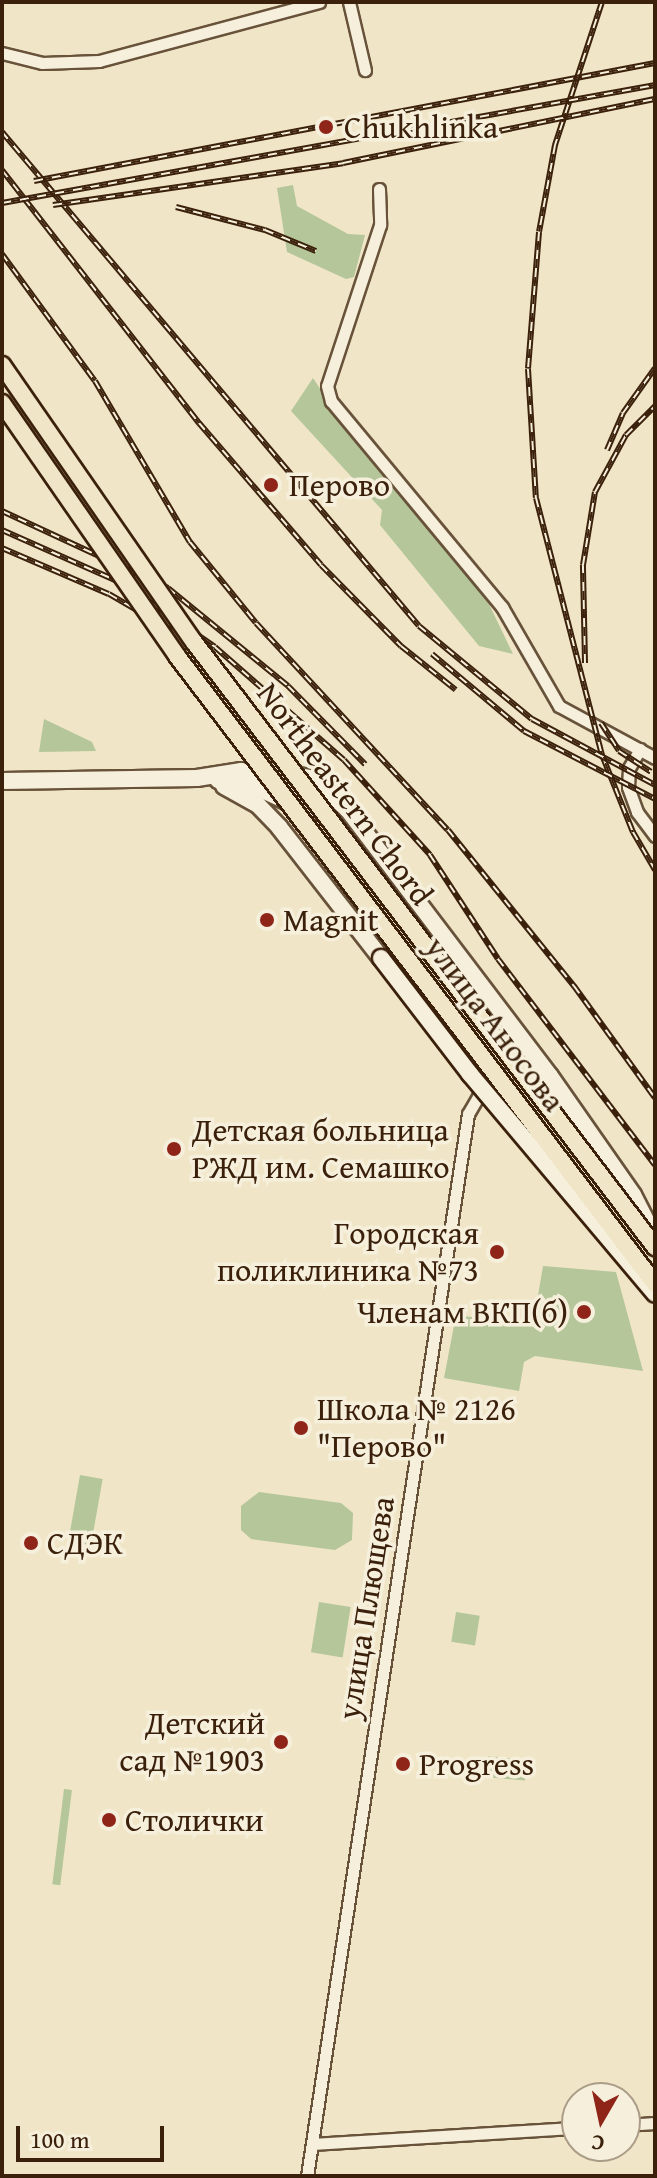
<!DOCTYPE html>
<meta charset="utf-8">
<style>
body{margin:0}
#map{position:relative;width:657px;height:2178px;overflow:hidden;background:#f0e6c7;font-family:"Gentium Book Plus",serif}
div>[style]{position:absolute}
.green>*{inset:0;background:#b4c69a;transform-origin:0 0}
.roads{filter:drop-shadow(2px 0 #68523a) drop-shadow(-2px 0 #68523a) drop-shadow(0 2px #68523a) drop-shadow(0 -2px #68523a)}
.street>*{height:11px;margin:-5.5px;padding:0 5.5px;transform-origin:5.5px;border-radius:5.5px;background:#f5efdb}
.secondary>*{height:16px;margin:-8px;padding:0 8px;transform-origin:8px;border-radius:8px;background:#f5efdb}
.rail>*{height:6px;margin-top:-3px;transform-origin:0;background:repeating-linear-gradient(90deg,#f5efdb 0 9px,#3b200b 0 18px);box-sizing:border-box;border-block:2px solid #3b200b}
.bridges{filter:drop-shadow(2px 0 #3b200b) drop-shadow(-2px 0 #3b200b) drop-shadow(0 2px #3b200b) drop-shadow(0 -2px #3b200b)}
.secondary-bridge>*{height:16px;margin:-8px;padding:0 8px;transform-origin:8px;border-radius:8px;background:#f5efdb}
.primary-bridge>*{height:16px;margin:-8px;padding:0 8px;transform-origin:8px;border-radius:8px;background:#f0e6c7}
.dots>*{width:22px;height:22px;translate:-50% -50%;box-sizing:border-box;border:4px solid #f5efdb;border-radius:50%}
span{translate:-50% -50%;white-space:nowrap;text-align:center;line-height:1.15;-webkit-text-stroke:7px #f5efdb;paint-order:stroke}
.poi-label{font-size:32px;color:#3b200b}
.left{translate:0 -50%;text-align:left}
.right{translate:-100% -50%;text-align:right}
.street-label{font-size:32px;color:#3b200b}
.frame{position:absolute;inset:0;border:4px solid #3b200b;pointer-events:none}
.north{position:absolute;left:561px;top:2082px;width:80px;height:80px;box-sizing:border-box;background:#f5efdb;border:2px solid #ab9c88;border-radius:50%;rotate:189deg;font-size:22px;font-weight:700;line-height:32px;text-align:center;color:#3b200b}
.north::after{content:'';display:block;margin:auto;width:28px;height:36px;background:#8f2418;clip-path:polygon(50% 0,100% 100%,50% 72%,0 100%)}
.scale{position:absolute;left:16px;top:2126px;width:148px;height:36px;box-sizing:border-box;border:4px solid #3b200b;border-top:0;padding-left:10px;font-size:24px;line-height:28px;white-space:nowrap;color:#3b200b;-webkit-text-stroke:6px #f5efdb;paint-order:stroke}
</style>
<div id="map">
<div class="green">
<i style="clip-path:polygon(293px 185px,297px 206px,348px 234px,365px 235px,354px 277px,346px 279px,287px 252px,277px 188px)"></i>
<i style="clip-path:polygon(313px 378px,358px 446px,487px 600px,513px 654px,479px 646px,380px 525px,382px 510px,291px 411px)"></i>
<i style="clip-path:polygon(44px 719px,92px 742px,96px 751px,39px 752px)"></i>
<i style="clip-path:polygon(543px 1266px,616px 1272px,643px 1371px,535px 1356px,524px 1362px,519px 1391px,444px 1378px,456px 1315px,533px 1325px)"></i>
<i style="left:80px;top:1475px;width:23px;height:76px;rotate:10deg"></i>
<i style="clip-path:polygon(259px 1492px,341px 1503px,353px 1513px,352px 1540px,335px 1550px,251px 1539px,241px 1530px,241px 1506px)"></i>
<i style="left:319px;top:1602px;width:32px;height:51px;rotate:9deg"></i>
<i style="left:456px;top:1612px;width:24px;height:30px;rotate:9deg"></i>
<i style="left:485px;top:1756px;width:42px;height:21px;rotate:5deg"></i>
<i style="left:64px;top:1789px;width:8px;height:96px;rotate:7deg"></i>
</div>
<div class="roads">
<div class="street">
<i style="left:349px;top:2px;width:70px;rotate:76.8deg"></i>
<i style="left:2px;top:53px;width:41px;rotate:14deg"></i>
<i style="left:42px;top:63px;width:57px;rotate:-2deg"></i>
<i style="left:99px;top:61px;width:228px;rotate:-15deg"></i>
<i style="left:379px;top:189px;width:36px;rotate:88deg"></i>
<i style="left:380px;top:225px;width:169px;rotate:108.2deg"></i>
<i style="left:327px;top:386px;width:16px;rotate:75deg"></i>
<i style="left:331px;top:401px;width:268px;rotate:50.3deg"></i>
<i style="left:502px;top:607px;width:114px;rotate:60.1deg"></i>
<i style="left:559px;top:706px;width:109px;rotate:28.4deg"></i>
<i style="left:640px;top:749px;width:22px;rotate:120deg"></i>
<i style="left:629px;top:768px;width:19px;rotate:93deg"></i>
<i style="left:628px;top:787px;width:27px;rotate:70deg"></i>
<i style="left:637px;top:812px;width:30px;rotate:53deg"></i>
<i style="left:625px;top:2125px;width:30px;rotate:-4deg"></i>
<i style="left:312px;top:2144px;width:265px;rotate:-3.5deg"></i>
<i style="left:307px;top:2176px;width:1074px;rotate:-81.38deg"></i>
<i style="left:468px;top:1114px;width:20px;rotate:-60deg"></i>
<i style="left:478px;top:1097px;width:46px;rotate:-37.1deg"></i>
</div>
<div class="secondary">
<i style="left:254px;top:768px;width:62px;rotate:10.2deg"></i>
<i style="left:315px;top:779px;width:45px;rotate:43.2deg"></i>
<i style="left:348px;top:810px;width:334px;rotate:52.8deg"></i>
<i style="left:550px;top:1076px;width:145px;rotate:55.1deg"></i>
<i style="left:633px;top:1195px;width:48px;rotate:62.9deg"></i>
<i style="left:218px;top:780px;width:39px;rotate:10deg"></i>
<i style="left:256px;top:787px;width:38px;rotate:25deg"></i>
<i style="left:2px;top:781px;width:195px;rotate:-0.9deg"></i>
<i style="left:197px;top:778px;width:45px;rotate:-9deg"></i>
<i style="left:241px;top:771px;width:60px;rotate:21.4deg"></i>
<i style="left:297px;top:793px;width:27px;rotate:42deg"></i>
<i style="left:224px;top:786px;width:38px;rotate:29deg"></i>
<i style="left:257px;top:804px;width:32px;rotate:46deg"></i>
<i style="left:279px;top:827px;width:166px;rotate:52.1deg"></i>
</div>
</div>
<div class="rail">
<i style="left:602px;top:2px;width:151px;rotate:108.2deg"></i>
<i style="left:555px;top:145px;width:88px;rotate:100.4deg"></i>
<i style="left:539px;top:232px;width:137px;rotate:94.6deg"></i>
<i style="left:528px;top:369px;width:129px;rotate:86.5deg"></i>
<i style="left:536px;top:498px;width:265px;rotate:75.6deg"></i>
<i style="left:602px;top:755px;width:83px;rotate:68.1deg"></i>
<i style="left:633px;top:832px;width:44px;rotate:59.9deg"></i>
<i style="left:2px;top:132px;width:646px;rotate:49.83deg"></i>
<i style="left:419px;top:626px;width:146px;rotate:39.5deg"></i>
<i style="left:532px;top:719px;width:140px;rotate:28.2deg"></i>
<i style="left:2px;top:170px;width:321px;rotate:52.1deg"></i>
<i style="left:199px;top:423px;width:187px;rotate:49.3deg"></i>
<i style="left:321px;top:565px;width:114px;rotate:45.4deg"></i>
<i style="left:401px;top:646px;width:70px;rotate:38.7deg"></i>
<i style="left:34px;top:181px;width:632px;rotate:-10.76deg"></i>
<i style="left:2px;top:203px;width:664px;rotate:-10.24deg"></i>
<i style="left:53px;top:205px;width:293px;rotate:-8.2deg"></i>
<i style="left:343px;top:163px;width:318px;rotate:-11.6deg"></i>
<i style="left:176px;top:207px;width:92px;rotate:14.5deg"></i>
<i style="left:265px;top:230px;width:55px;rotate:22.4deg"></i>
<i style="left:2px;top:254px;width:157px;rotate:53.8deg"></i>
<i style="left:95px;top:381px;width:187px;rotate:59.5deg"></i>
<i style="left:190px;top:542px;width:104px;rotate:50.8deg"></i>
<i style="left:256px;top:623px;width:282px;rotate:47.2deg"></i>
<i style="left:448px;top:830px;width:201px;rotate:51.1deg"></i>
<i style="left:574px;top:986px;width:138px;rotate:54.1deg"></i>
<i style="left:607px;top:450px;width:40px;rotate:-66.6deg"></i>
<i style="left:623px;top:413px;width:55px;rotate:-54.6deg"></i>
<i style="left:2px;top:511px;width:183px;rotate:24.9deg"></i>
<i style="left:168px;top:588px;width:155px;rotate:39.2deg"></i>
<i style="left:288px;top:686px;width:110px;rotate:45.4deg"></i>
<i style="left:2px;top:530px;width:124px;rotate:23.9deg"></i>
<i style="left:115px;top:580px;width:45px;rotate:32.3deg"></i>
<i style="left:153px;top:604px;width:75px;rotate:34.7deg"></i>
<i style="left:215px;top:647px;width:171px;rotate:41.2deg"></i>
<i style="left:344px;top:760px;width:128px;rotate:47.8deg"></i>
<i style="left:430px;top:855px;width:124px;rotate:56.8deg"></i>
<i style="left:498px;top:959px;width:259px;rotate:52.7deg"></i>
<i style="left:2px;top:548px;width:116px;rotate:23.3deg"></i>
<i style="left:109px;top:594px;width:72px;rotate:30.1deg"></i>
<i style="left:432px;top:654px;width:120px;rotate:39.9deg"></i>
<i style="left:524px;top:731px;width:148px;rotate:27.4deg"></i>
<i style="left:585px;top:663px;width:98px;rotate:-91.2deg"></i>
<i style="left:583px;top:565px;width:74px;rotate:-80.7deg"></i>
<i style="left:595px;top:492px;width:65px;rotate:-61.5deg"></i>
<i style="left:626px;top:435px;width:41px;rotate:-45deg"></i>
<i style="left:601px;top:723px;width:33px;rotate:57deg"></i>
<i style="left:619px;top:751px;width:38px;rotate:33deg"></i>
</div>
<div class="bridges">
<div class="secondary-bridge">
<i style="left:381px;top:958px;width:146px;rotate:52.5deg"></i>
<i style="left:470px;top:1074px;width:287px;rotate:49.9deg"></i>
</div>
<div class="primary-bridge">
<i style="left:2px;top:365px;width:337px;rotate:55.3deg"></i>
<i style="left:194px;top:642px;width:761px;rotate:52.69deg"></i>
<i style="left:2px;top:403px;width:308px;rotate:55.3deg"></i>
<i style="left:177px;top:656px;width:789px;rotate:52.72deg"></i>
</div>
</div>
<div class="dots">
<i style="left:326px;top:127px;background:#8f2418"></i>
<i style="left:271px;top:485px;background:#8f2418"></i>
<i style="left:267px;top:920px;background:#8f2418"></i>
<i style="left:174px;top:1149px;background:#8f2418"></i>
<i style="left:497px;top:1252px;background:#8f2418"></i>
<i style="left:584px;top:1312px;background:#8f2418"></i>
<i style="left:301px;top:1428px;background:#8f2418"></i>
<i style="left:31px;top:1543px;background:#8f2418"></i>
<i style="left:281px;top:1742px;background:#8f2418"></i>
<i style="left:403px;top:1764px;background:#8f2418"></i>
<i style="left:109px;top:1820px;background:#8f2418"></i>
</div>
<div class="poi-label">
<span class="left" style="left:344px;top:127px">Chukhlinka</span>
<span class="left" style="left:289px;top:485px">Перово</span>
<span class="left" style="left:283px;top:920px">Magnit</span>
<span class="left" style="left:192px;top:1149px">Детская больница<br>РЖД им. Семашко</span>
<span class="right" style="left:479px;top:1252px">Городская<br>поликлиника №73</span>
<span class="right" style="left:568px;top:1312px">Членам ВКП(б)</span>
<span class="left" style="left:317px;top:1428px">Школа № 2126<br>"Перово"</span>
<span class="left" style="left:47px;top:1543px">СДЭК</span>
<span class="right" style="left:265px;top:1742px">Детский<br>сад №1903</span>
<span class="left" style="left:419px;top:1764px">Progress</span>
<span class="left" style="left:125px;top:1820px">Столички</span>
</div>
<div class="street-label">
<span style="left:345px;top:794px;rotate:53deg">Northeastern Chord</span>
<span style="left:495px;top:1024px;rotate:53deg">улица Аносова</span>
<span style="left:366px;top:1608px;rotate:-81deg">улица Плющева</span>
</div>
<div class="frame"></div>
<div class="north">С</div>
<div class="scale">100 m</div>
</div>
